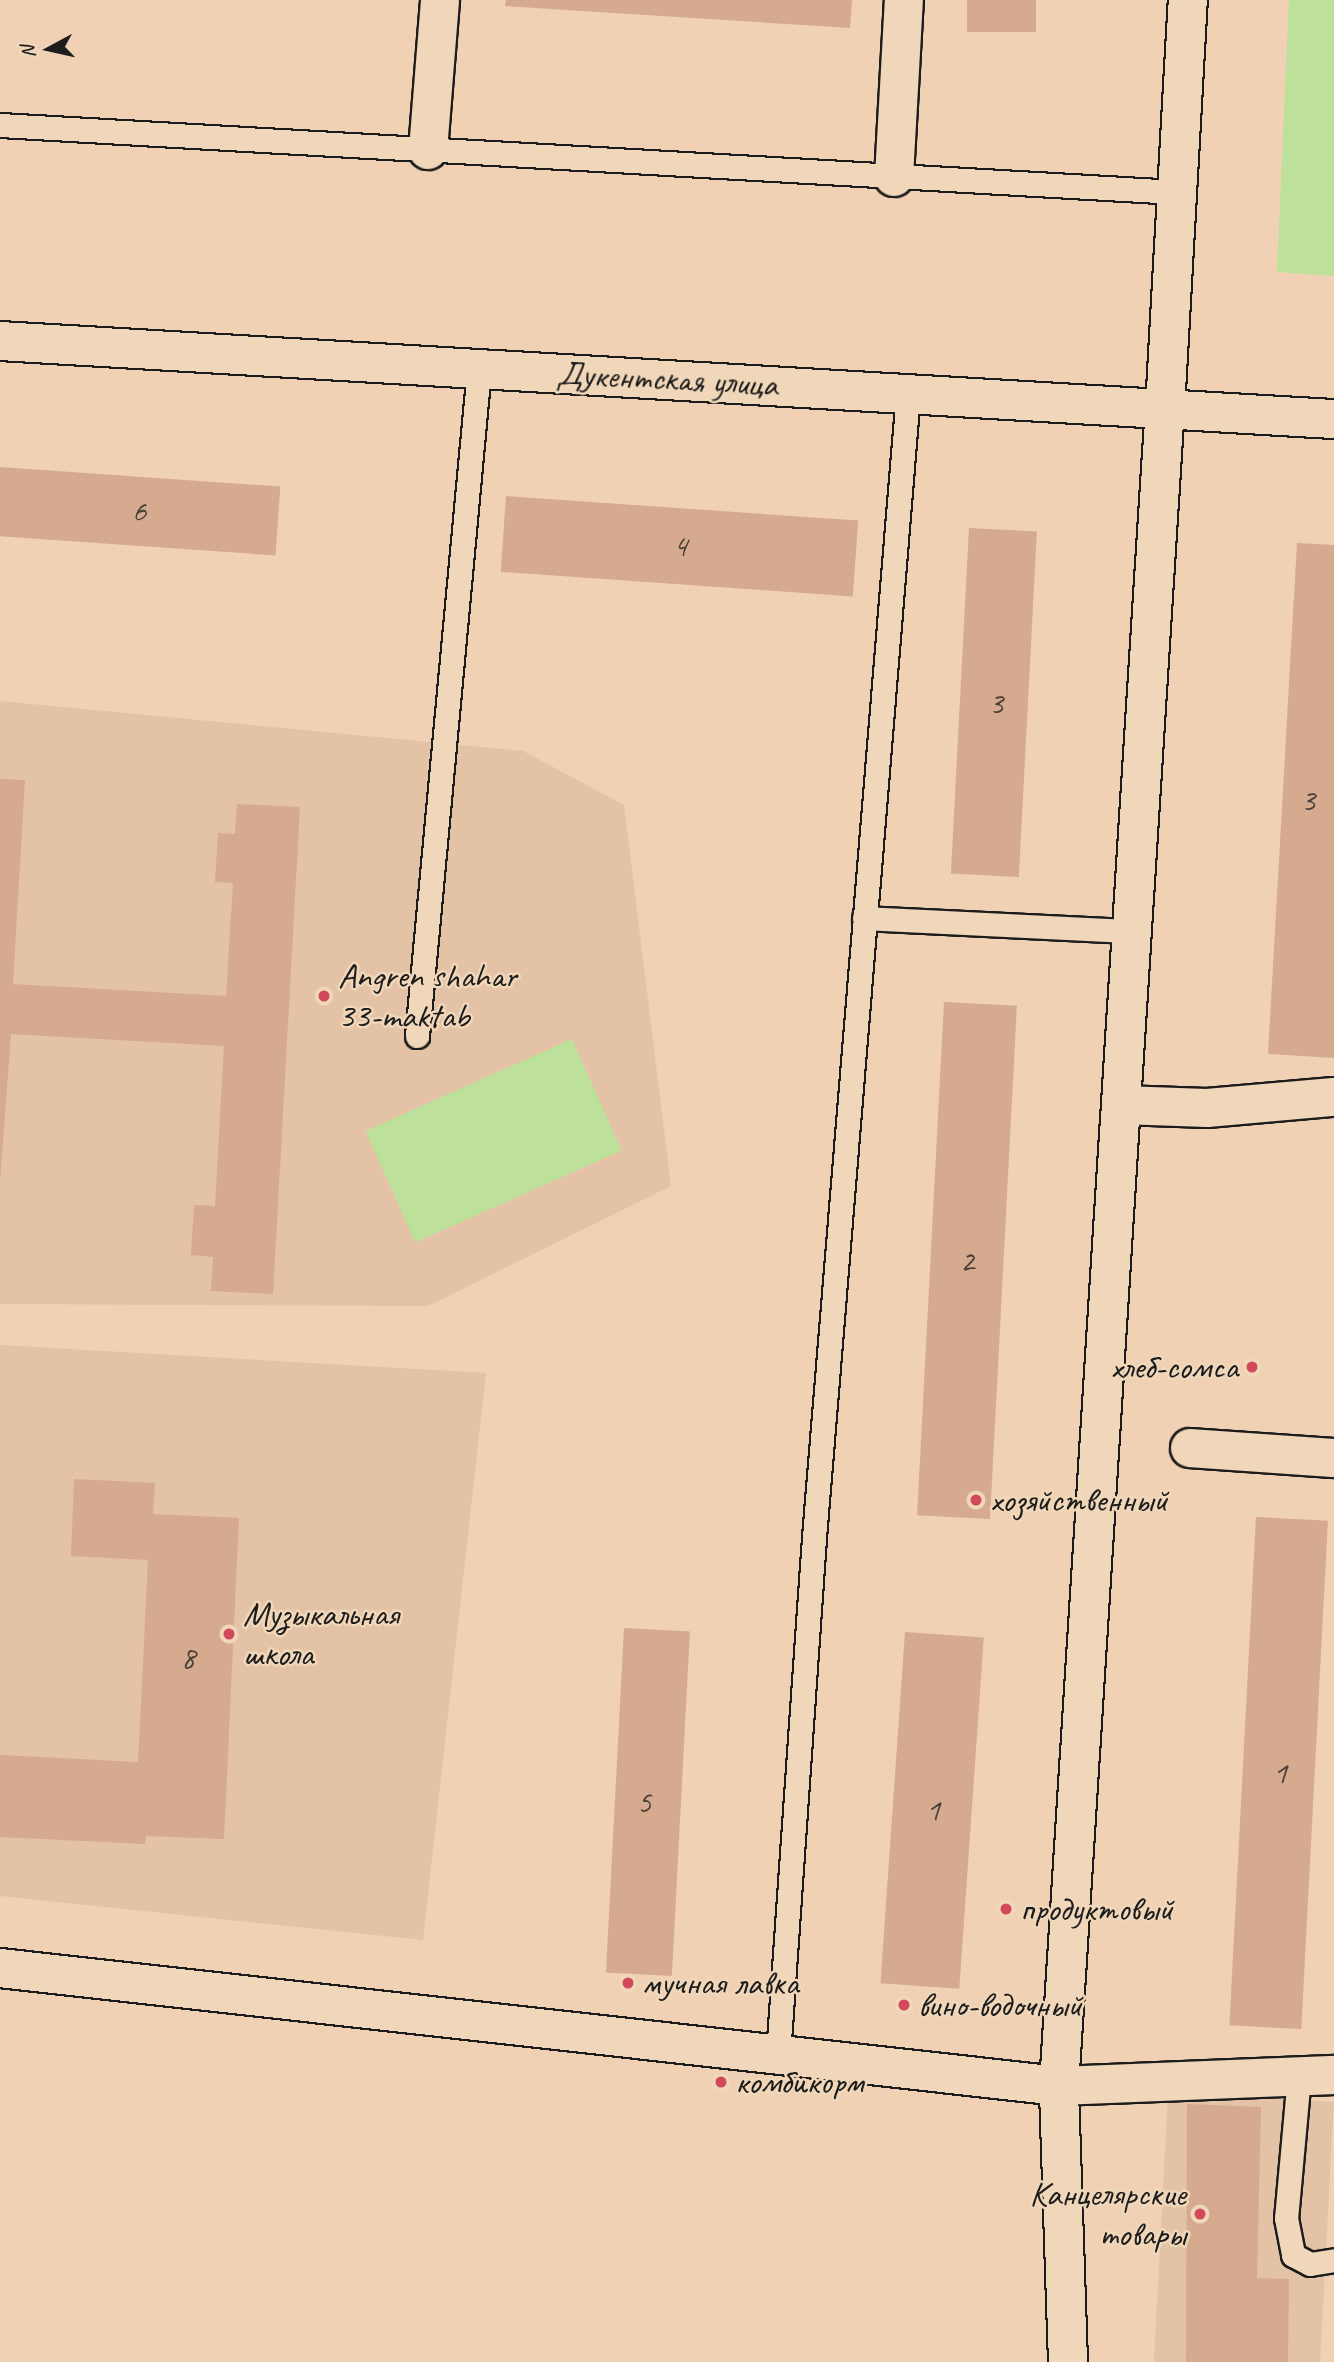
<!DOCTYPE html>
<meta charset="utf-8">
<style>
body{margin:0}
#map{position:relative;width:1334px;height:2362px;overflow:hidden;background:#f0d1b3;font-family:Caveat,sans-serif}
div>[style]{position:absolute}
.built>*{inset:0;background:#e4c2a5;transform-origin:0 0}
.green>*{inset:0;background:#bde09a;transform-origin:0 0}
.building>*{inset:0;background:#d5aa8e;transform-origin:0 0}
.roads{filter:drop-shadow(2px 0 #1c1c1c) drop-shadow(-2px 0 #1c1c1c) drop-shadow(0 2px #1c1c1c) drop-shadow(0 -2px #1c1c1c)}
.service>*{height:23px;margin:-11.5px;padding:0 11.5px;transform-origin:11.5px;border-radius:11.5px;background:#f1d7b9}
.minor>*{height:38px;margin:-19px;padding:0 19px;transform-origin:19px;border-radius:19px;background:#f1d7b9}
.tertiary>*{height:38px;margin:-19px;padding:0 19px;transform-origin:19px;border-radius:19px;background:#f1d7b9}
.secondary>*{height:38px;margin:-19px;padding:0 19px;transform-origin:19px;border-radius:19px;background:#f1d7b9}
.dots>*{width:19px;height:19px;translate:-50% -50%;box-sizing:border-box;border:4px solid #f1d7b9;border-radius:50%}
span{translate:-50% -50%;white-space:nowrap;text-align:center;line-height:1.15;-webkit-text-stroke:5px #f1d7b9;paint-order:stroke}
.number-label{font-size:32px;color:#4a4038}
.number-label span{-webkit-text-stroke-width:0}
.street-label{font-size:35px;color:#1c1c1c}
.poi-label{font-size:35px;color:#1c1c1c}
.left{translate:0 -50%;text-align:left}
.right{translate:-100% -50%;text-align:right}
.north{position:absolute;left:14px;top:14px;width:70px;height:70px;-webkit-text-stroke:5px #f1d7b9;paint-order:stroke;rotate:262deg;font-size:19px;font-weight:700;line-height:28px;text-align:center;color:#1c1c1c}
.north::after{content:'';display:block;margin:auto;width:24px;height:32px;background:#1c1c1c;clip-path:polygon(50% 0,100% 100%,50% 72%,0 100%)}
</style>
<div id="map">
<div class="built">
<i style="clip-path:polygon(0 701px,523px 751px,624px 805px,671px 1186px,428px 1306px,0 1304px)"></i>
<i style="clip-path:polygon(0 1345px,486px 1373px,423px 1940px,0 1896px)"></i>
<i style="left:1168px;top:2093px;width:166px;height:269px;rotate:3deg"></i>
</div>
<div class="green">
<i style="clip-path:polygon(1289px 0,1334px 0,1334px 276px,1277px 272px)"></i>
<i style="left:572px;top:1039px;width:122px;height:226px;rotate:66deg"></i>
</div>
<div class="building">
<i style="clip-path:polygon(506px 0,852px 0,850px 28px,505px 6px)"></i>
<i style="left:967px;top:0;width:69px;height:32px"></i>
<i style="left:0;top:467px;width:281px;height:69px;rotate:4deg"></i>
<i style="left:506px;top:496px;width:353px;height:76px;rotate:4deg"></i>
<i style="left:969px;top:528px;width:68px;height:346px;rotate:3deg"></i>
<i style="clip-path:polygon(1297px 543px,1334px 545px,1334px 1058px,1268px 1054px)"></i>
<i style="clip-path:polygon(0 779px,25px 780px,13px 984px,226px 996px,233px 883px,215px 882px,218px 833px,235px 834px,237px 804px,300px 807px,273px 1294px,211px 1291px,213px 1257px,191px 1255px,194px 1205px,215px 1206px,224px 1046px,11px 1034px,0 1181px)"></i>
<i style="left:944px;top:1002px;width:73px;height:514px;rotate:3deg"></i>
<i style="clip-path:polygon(74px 1479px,155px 1483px,153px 1514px,239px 1518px,224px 1839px,146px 1836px,145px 1844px,0 1837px,0 1755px,138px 1762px,148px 1560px,71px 1556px)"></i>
<i style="left:1256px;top:1517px;width:72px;height:509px;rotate:3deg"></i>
<i style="left:624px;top:1628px;width:66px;height:345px;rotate:3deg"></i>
<i style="left:905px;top:1632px;width:79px;height:352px;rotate:4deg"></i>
<i style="clip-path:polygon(1187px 2104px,1261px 2107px,1257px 2278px,1289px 2279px,1288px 2362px,1186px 2362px)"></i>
</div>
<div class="roads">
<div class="service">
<i style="left:0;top:125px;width:1180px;rotate:3.26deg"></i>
<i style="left:864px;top:918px;width:268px;rotate:2.8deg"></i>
<i style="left:417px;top:1036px;width:670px;rotate:-84.69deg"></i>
<i style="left:778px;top:2055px;width:519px;rotate:-86.02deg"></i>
<i style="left:814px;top:1537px;width:1148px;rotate:-85.3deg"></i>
<i style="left:1299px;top:2076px;width:143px;rotate:95.2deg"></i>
<i style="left:1286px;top:2218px;width:38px;rotate:79deg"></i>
<i style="left:1293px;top:2255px;width:19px;rotate:28deg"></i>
<i style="left:1310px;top:2264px;width:24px;rotate:-9deg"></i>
</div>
<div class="minor">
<i style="left:428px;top:150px;width:150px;rotate:-85.4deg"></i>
<i style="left:894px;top:177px;width:177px;rotate:-86.8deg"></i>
<i style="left:1121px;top:1105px;width:86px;rotate:2deg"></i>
<i style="left:1207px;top:1108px;width:127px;rotate:-5deg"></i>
<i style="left:1190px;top:1448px;width:144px;rotate:4deg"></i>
<i style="left:0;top:1968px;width:1066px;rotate:6.36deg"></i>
<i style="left:1059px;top:2086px;width:275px;rotate:-2.3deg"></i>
</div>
<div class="tertiary">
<i style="left:1165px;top:408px;width:409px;rotate:-86.8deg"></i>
</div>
<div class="secondary">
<i style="left:0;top:341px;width:1336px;rotate:3.35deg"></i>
<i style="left:1068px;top:2362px;width:276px;rotate:-91.9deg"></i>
<i style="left:1059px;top:2086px;width:1681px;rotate:-86.39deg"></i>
</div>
</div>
<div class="dots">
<i style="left:324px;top:996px;background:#d1495b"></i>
<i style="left:1252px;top:1367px;background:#d1495b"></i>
<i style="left:976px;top:1500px;background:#d1495b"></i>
<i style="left:229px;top:1634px;background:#d1495b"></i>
<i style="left:1006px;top:1909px;background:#d1495b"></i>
<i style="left:628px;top:1983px;background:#d1495b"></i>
<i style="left:904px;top:2005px;background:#d1495b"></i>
<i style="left:721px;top:2082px;background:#d1495b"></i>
<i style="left:1200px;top:2214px;background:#d1495b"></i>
</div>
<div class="number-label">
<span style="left:139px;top:511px">6</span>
<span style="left:680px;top:546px">4</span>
<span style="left:996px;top:703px">3</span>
<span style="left:1308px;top:800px">3</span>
<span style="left:967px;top:1261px">2</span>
<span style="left:188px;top:1658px">8</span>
<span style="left:1280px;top:1773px">1</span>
<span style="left:644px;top:1802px">5</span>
<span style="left:933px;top:1810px">1</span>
</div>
<div class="street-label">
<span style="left:667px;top:379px;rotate:3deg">Дукентская улица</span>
</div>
<div class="poi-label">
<span class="left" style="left:338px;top:996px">Angren shahar<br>33-maktab</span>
<span class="right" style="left:1238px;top:1367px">хлеб-сомса</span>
<span class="left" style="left:990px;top:1500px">хозяйственный</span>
<span class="left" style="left:243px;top:1634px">Музыкальная<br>школа</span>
<span class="left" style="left:1020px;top:1909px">продуктовый</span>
<span class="left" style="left:642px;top:1983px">мучная лавка</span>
<span class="left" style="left:918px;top:2005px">вино-водочный</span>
<span class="left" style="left:735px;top:2082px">комбикорм</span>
<span class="right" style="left:1186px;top:2214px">Канцелярские<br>товары</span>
</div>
<div class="north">N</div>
</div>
